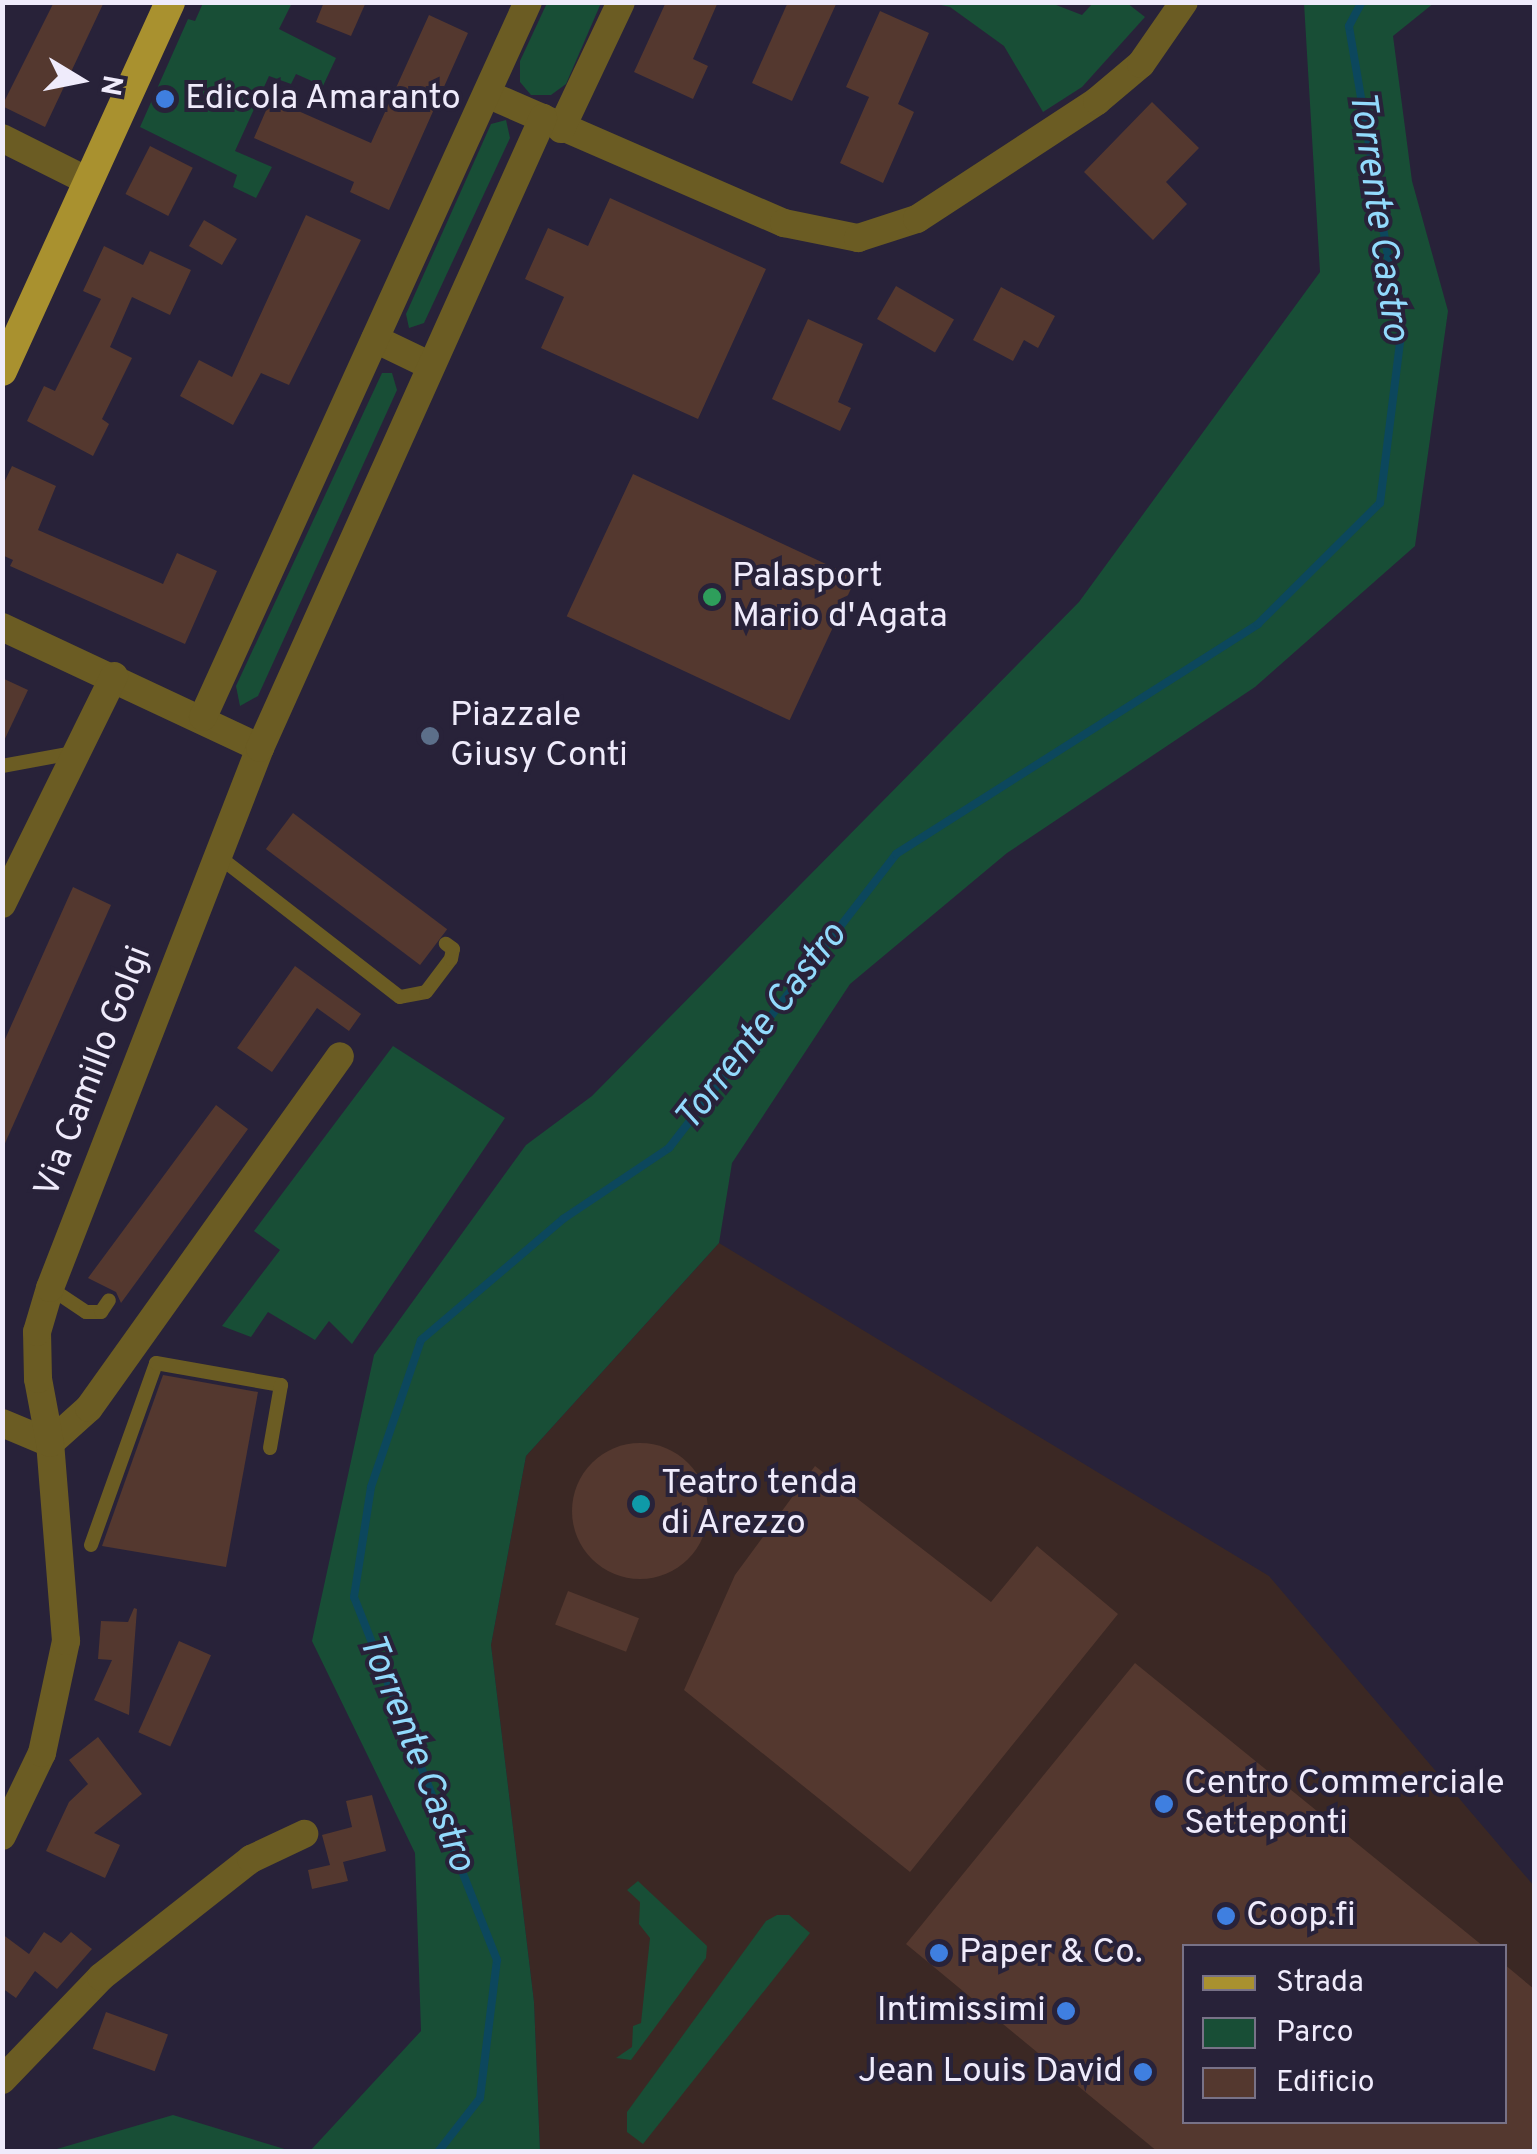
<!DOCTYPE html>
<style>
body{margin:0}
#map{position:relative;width:1537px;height:2154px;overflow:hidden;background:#282239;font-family:Overpass,sans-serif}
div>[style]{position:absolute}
.commercial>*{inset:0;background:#3b2824}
.green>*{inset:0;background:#184e36}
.stream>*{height:8px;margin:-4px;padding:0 4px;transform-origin:4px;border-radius:4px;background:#0c475d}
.building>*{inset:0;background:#54382f;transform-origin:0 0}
.round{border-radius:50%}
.lane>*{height:14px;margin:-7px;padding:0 7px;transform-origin:7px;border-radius:7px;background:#6b5c23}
.street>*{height:28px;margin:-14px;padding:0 14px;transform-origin:14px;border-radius:14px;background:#6b5c23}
.primary>*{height:30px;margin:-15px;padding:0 15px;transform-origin:15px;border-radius:15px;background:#a9912f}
.dots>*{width:28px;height:28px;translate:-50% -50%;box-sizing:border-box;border:5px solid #282239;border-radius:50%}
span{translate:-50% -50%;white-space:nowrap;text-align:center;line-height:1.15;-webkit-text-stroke:8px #282239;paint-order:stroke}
.poi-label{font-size:35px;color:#efebfb}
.left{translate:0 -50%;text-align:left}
.right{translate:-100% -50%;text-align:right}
.street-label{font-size:35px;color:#efebfb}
.water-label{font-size:38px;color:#92dafc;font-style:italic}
.frame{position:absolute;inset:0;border:5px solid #efebfb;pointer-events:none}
.legend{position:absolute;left:1182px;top:1944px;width:325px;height:180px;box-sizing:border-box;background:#282239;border:2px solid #787287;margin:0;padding:12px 18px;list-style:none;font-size:30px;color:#efebfb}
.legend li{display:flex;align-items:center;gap:20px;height:50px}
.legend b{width:50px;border:2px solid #787287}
.north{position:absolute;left:30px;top:30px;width:100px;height:100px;-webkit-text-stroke:8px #282239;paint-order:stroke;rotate:100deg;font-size:28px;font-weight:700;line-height:40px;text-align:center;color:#efebfb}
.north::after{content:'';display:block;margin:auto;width:35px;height:45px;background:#efebfb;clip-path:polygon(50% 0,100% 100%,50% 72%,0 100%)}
</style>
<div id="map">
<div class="commercial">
<i style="clip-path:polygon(evenodd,719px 1243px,1269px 1576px,1534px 1886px,1534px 2151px,540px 2151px,534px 2002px,491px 1645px,526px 1456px,719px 1243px,1184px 1946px,1504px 1946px,1504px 2122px,1184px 2122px,1184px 1946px)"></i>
</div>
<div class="green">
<i style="clip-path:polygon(203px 3px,292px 3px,279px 29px,336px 58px,323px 86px,296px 74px,291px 84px,269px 76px,235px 151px,272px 167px,256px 198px,233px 187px,237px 175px,140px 127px,188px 19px,195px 21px)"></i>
<i style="clip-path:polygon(547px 3px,601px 3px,566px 84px,551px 95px,531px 95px,520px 82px,520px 61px)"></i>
<i style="clip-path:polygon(932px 3px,1051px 3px,1082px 15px,1093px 3px,1127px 3px,1145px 17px,1082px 87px,1043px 112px,1004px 46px,950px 7px)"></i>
<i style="clip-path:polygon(1304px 3px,1434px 3px,1393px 36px,1412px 181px,1448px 311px,1415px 546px,1255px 687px,1007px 853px,850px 984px,732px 1163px,719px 1243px,526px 1456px,491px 1645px,534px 2002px,540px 2151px,310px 2151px,421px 2031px,415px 1853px,312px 1641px,374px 1355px,526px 1145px,592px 1096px,1079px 602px,1320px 272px)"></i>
<i style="clip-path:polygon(506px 120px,510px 138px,424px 323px,409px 328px,406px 314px,491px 124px)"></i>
<i style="clip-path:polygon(382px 373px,392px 373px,397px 390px,258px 696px,240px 706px,236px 686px)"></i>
<i style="clip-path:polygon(393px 1046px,505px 1118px,352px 1344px,329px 1321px,315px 1340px,268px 1312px,251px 1337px,222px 1326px,280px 1250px,254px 1231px)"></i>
<i style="clip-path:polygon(638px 1881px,707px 1946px,706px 1958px,631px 2060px,616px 2058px,632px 2047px,633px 2026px,641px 2023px,650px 1938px,639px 1924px,640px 1902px,627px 1890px)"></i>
<i style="clip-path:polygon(777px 1915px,789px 1915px,810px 1933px,643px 2144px,627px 2132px,627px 2112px,766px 1921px)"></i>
<i style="clip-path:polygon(173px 2115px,291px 2151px,50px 2151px)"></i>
</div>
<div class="stream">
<i style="left:438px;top:2152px;width:68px;rotate:-52.1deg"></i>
<i style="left:480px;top:2098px;width:139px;rotate:-83deg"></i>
<i style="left:497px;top:1960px;width:390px;rotate:-111.5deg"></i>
<i style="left:354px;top:1597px;width:111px;rotate:-81.2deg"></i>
<i style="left:371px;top:1487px;width:155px;rotate:-71.2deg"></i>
<i style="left:421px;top:1340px;width:187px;rotate:-40.4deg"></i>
<i style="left:563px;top:1219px;width:128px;rotate:-33.8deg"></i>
<i style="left:669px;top:1148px;width:371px;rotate:-52.3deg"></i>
<i style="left:896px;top:854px;width:429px;rotate:-32.4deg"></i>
<i style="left:1258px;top:624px;width:172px;rotate:-44.8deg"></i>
<i style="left:1380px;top:503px;width:170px;rotate:-82.9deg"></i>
<i style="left:1401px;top:334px;width:312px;rotate:-99.6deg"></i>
<i style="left:1349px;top:26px;width:27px;rotate:-62deg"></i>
</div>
<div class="building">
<i style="clip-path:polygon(54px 2px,104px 2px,45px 127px,2px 106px)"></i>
<i style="clip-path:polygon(324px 2px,366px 2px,351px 36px,316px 22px)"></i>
<i style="clip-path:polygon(666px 2px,718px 2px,693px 59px,708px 66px,693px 99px,634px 72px)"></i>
<i style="clip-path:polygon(788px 2px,837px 2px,792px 101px,752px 83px)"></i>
<i style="clip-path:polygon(880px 11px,929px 33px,898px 104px,914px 112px,883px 183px,840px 163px,869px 97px,846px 87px)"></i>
<i style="clip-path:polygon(429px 15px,468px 33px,389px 210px,350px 192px,354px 182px,254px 138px,271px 99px,371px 143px)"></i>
<i style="clip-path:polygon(1152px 102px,1199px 148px,1166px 182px,1187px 204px,1153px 240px,1084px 172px)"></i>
<i style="left:150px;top:146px;width:48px;height:54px;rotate:27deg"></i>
<i style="clip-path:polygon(610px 198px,766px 269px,698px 419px,541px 348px,564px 297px,525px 279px,548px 228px,588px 246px)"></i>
<i style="clip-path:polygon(306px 215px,361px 240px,289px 385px,261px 373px,233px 425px,180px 396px,199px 360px,232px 377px)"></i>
<i style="left:204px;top:220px;width:38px;height:30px;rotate:30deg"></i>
<i style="clip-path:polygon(104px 246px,143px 265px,150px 251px,191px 270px,170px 315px,132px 297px,110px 347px,132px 358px,102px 419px,109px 424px,93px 456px,27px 421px,44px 386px,55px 391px,101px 299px,83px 291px)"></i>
<i style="left:896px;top:286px;width:67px;height:38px;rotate:30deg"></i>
<i style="clip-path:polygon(1001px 287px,1055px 316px,1038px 348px,1024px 340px,1013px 361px,973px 340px)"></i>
<i style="clip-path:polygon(808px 319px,863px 344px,838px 402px,851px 408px,840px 431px,772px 399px)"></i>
<i style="clip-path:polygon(12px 466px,56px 486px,38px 530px,163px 584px,177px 553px,217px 571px,185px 644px,10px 566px,13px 560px,2px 555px,2px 487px)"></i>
<i style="left:633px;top:474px;width:246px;height:157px;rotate:25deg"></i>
<i style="clip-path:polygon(2px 678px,28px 690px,2px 745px)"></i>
<i style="left:293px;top:813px;width:193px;height:45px;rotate:37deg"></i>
<i style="clip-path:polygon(73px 887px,111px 905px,2px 1150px,2px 1046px)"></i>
<i style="clip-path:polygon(295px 966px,361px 1014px,349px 1031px,317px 1008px,272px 1072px,237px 1048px)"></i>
<i style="clip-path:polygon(216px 1105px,248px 1129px,121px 1303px,116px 1292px,88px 1278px)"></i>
<i style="clip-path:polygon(163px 1375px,258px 1392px,226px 1567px,102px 1546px)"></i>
<i class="round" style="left:572px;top:1443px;width:136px;height:136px"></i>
<i style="clip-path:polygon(815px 1466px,991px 1602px,1037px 1546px,1118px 1614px,910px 1872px,684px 1690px,735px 1575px)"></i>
<i style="left:568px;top:1591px;width:76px;height:36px;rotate:21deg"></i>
<i style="clip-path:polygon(134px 1608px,137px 1609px,129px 1715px,94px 1700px,112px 1660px,98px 1659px,101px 1621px,128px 1622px)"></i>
<i style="left:179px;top:1641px;width:35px;height:100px;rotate:24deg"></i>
<i style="clip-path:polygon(1135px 1663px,1483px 1946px,1184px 1946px,1184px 2122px,1504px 2122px,1504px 1964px,1534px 1989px,1534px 2152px,1158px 2152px,906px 1944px)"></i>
<i style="clip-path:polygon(98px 1737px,142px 1794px,94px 1833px,120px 1845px,105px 1878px,46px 1851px,69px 1802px,88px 1784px,69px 1760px)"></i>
<i style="clip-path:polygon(372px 1795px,386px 1851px,343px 1862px,348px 1881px,312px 1889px,308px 1870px,330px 1865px,322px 1835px,352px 1827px,346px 1801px)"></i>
<i style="clip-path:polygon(44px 1932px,61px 1943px,71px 1932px,92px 1949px,57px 1989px,35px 1971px,16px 1998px,2px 1988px,2px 1934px,29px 1954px)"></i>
<i style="left:106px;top:2012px;width:66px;height:39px;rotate:20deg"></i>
</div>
<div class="lane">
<i style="left:2px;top:766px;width:77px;rotate:-10.4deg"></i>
<i style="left:218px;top:856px;width:230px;rotate:37.8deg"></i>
<i style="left:400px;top:997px;width:26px;rotate:-11deg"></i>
<i style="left:426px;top:992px;width:41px;rotate:-52.9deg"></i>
<i style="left:451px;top:959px;width:10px;rotate:-79deg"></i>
<i style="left:453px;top:949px;width:9px;rotate:-144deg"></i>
<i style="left:50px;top:1288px;width:43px;rotate:33.7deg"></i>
<i style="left:86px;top:1312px;width:15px"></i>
<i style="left:101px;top:1312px;width:14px;rotate:-56deg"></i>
<i style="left:91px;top:1545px;width:193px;rotate:-70.3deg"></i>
<i style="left:156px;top:1363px;width:127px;rotate:10deg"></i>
<i style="left:281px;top:1385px;width:64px;rotate:99.9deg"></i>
</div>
<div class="street">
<i style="left:487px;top:94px;width:324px;rotate:23.5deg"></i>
<i style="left:784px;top:223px;width:76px;rotate:11.5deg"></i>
<i style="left:858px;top:238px;width:62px;rotate:-17.9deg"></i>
<i style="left:917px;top:219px;width:215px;rotate:-33.2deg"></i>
<i style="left:1097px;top:101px;width:57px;rotate:-40.1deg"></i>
<i style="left:1141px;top:64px;width:75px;rotate:-55.3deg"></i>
<i style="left:561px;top:129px;width:140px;rotate:-64.7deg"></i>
<i style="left:2px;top:138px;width:96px;rotate:26.6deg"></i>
<i style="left:375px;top:339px;width:62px;rotate:25.7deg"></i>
<i style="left:2px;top:627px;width:285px;rotate:25.1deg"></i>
<i style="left:203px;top:717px;width:785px;rotate:-65.56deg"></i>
<i style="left:2px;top:904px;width:254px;rotate:-63.8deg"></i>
<i style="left:2px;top:1423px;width:52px;rotate:22.6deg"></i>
<i style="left:50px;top:1443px;width:52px;rotate:-41.9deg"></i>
<i style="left:89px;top:1408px;width:432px;rotate:-54.5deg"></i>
<i style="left:2px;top:1836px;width:92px;rotate:-64.3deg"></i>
<i style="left:42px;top:1753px;width:115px;rotate:-77.9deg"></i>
<i style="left:66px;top:1641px;width:199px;rotate:-94.6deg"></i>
<i style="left:50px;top:1443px;width:65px;rotate:-100.6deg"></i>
<i style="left:38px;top:1379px;width:47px;rotate:-91.2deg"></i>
<i style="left:37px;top:1332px;width:46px;rotate:-73.5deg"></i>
<i style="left:50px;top:1288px;width:579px;rotate:-68.75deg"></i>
<i style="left:260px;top:748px;width:691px;rotate:-65.81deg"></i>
<i style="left:2px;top:2080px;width:143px;rotate:-46.1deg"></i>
<i style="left:101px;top:1977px;width:191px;rotate:-38.2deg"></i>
<i style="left:251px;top:1859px;width:59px;rotate:-25.3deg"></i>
</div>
<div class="primary">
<i style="left:2px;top:371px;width:405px;rotate:-65.5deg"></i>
</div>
<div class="dots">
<i style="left:165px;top:99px;background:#3f7fe0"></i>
<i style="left:712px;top:597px;background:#2e9e5b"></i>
<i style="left:430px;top:736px;background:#5c6f8a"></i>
<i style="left:641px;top:1504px;background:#0f9aa8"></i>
<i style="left:1164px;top:1804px;background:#3f7fe0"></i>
<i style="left:1226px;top:1916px;background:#3f7fe0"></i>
<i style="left:939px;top:1953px;background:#3f7fe0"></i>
<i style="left:1066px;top:2011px;background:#3f7fe0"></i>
<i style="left:1143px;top:2072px;background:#3f7fe0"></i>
</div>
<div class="poi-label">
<span class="left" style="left:185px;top:99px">Edicola Amaranto</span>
<span class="left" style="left:732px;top:597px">Palasport<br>Mario d'Agata</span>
<span class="left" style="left:450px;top:736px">Piazzale<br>Giusy Conti</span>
<span class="left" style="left:661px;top:1504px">Teatro tenda<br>di Arezzo</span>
<span class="left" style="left:1184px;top:1804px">Centro Commerciale<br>Setteponti</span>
<span class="left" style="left:1246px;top:1916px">Coop.fi</span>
<span class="left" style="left:959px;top:1953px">Paper &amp; Co.</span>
<span class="right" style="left:1046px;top:2011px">Intimissimi</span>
<span class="right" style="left:1123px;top:2072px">Jean Louis David</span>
</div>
<div class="street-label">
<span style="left:94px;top:1072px;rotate:-69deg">Via Camillo Golgi</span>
</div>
<div class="water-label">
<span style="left:1377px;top:216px;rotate:82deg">Torrente Castro</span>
<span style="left:762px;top:1028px;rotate:-52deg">Torrente Castro</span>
<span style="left:415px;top:1753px;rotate:68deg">Torrente Castro</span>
</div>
<div class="frame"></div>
<ul class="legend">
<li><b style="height:12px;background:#a9912f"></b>Strada</li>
<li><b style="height:28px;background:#184e36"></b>Parco</li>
<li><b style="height:28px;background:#54382f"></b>Edificio</li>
</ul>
<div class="north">N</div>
</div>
